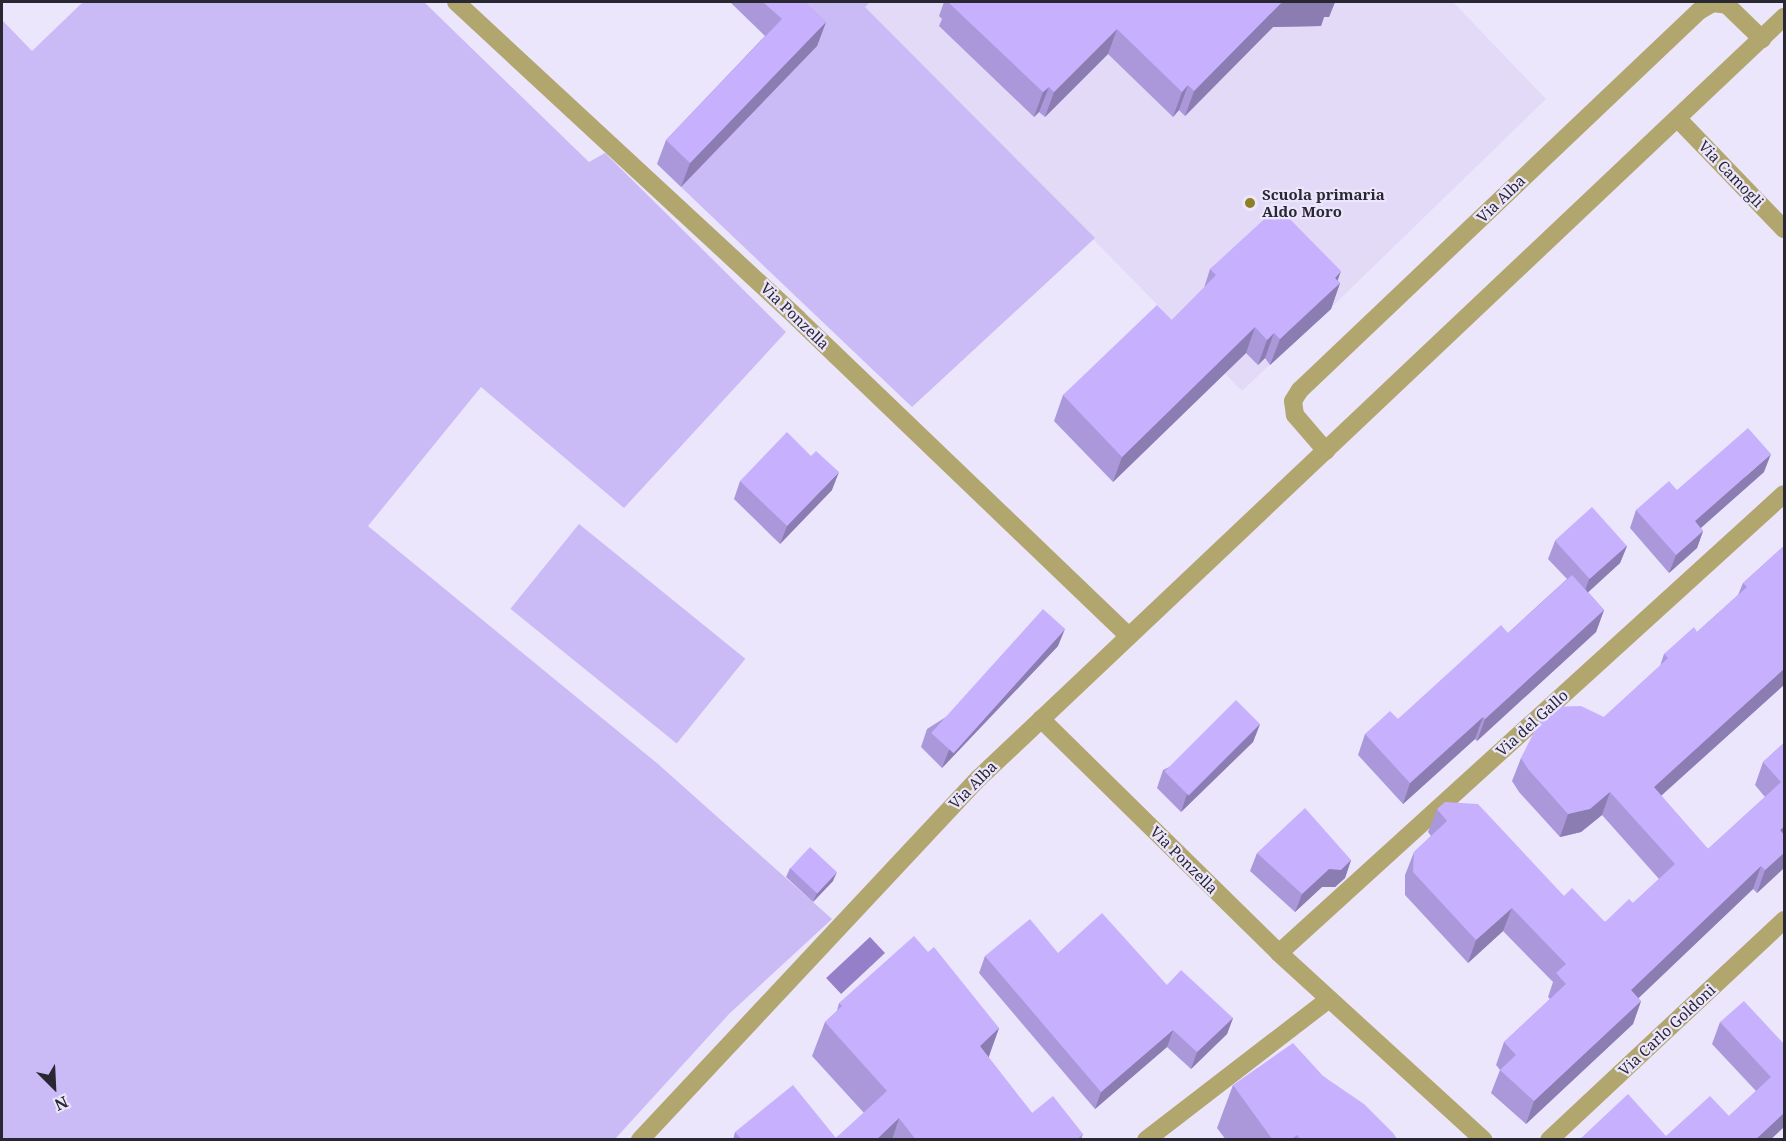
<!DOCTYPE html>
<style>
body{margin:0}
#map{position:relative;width:1786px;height:1141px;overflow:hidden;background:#ece6fd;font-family:"Noto Serif",serif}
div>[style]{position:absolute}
.built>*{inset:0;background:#e2daf7}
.green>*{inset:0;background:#cabaf6;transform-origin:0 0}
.water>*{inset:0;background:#957fc9;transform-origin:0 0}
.street>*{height:18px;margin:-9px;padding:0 9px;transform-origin:9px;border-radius:9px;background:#b1a66d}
.wall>*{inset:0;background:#ab98db}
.shaded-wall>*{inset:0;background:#8b7cb2}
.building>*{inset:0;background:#c7b1ff;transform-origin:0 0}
.dots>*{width:16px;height:16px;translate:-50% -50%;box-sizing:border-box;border:3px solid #ece6fd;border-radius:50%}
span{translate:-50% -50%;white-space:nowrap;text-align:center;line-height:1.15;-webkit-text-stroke:4.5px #ece6fd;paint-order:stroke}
.street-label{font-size:15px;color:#292731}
.poi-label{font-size:15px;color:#292731;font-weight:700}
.left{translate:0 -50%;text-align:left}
.frame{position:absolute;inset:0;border:3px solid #292731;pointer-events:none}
.north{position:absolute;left:24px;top:1057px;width:60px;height:60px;-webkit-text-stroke:4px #ece6fd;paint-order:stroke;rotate:156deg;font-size:16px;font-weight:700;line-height:24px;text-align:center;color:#292731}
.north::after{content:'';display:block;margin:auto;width:21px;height:27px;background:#292731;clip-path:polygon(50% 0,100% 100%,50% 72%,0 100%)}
</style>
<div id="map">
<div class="built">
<i style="clip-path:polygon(870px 2px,1453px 2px,1546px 99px,1306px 332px,1301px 326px,1294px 342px,1242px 391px,865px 7px)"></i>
</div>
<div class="green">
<i style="clip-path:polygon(83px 2px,424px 2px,589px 162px,605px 153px,786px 332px,624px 508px,481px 387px,368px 526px,658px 764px,832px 919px,729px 1014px,615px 1139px,2px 1139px,2px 20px,32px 51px)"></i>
<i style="clip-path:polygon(771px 2px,870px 2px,865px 7px,1095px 238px,912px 407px,681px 187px,817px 46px)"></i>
<i style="left:579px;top:524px;width:214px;height:109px;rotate:39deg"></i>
</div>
<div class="water">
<i style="left:870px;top:937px;width:22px;height:60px;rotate:47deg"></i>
</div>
<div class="street">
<i style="left:456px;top:2px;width:466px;rotate:42.8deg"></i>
<i style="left:798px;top:319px;width:457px;rotate:43.8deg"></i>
<i style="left:1678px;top:119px;width:153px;rotate:46.1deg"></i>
<i style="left:1326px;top:451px;width:48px;rotate:-130.7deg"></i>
<i style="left:1295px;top:415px;width:14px;rotate:-98deg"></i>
<i style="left:1293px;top:401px;width:13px;rotate:-58deg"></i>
<i style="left:1300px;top:390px;width:550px;rotate:-43.53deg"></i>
<i style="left:1699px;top:11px;width:16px;rotate:-30deg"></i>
<i style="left:1713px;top:3px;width:14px;rotate:8deg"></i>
<i style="left:1727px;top:5px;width:49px;rotate:44.2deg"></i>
<i style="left:1041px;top:719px;width:334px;rotate:44.5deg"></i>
<i style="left:1279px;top:953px;width:277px;rotate:42.4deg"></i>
<i style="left:1279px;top:953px;width:682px;rotate:-42.27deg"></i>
<i style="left:640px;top:1140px;width:496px;rotate:-46.9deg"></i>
<i style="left:979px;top:778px;width:1108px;rotate:-43.39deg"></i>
<i style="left:1146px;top:1140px;width:231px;rotate:-37.6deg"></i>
<i style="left:1549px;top:1140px;width:322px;rotate:-43.1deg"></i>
</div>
<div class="wall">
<i style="clip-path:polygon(730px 2px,804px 2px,826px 22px,817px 46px,681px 187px,657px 164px,666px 140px,765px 36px)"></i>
<i style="clip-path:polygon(944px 2px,1335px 2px,1329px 17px,1324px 17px,1321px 26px,1273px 27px,1185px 116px,1179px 110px,1173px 117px,1108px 54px,1045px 117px,1039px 112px,1034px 117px,939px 26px,942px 19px,939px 16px)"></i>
<i style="clip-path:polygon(1276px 217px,1340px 283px,1331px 309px,1270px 365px,1265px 358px,1258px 365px,1246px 353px,1113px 482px,1054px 421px,1063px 395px,1172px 320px,1204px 288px,1210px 269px)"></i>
<i style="clip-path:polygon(1764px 472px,1701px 528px,1703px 531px,1697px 548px,1669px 573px,1630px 528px,1636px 510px,1677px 490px)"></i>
<i style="clip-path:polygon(740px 481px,832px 490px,780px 544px,734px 499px)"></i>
<i style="clip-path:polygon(1555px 541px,1627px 546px,1620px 563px,1588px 592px,1604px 610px,1596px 632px,1477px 741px,1475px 739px,1403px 804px,1358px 755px,1365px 734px,1398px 719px,1508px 633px,1567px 579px,1548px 559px)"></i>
<i style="clip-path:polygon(1785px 545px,1785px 684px,1661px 796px,1708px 849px,1765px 797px,1755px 785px,1763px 762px,1785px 742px,1784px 868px,1757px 893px,1753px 889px,1638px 998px,1641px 1001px,1633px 1024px,1526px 1124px,1491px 1093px,1500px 1070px,1496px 1065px,1504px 1042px,1550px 999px,1548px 997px,1553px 982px,1503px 931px,1468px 963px,1405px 895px,1405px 875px,1414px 852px,1431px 836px,1428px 832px,1437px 809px,1564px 896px,1605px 922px,1633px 903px,1659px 879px,1602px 815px,1581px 832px,1560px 837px,1519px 792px,1512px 781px,1521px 758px,1604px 717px,1660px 666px,1664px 654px,1697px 632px,1738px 595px,1743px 583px)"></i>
<i style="clip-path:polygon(1058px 646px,942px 768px,921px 747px,927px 729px)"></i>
<i style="clip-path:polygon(1260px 724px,1253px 742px,1181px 812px,1157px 788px,1163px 770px)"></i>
<i style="clip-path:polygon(1257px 853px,1351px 860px,1345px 878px,1335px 887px,1322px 887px,1295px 912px,1250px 871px)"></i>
<i style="clip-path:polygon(790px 868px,833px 881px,813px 902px,786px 877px)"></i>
<i style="clip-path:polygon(1058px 953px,1167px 985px,1233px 1018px,1227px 1034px,1191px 1069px,1167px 1047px,1095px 1109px,979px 973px,985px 956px)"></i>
<i style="clip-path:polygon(839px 1003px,999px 1028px,988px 1057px,1032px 1113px,1083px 1134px,1081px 1140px,733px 1140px,735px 1132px,836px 1138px,864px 1113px,812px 1056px,825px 1022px,837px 1011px)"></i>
<i style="clip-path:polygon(1720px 1022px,1785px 1045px,1785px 1126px,1770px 1140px,1666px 1136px,1729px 1116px,1756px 1091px,1712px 1044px)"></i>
<i style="clip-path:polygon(1323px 1076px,1398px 1140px,1226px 1140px,1217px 1128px,1233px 1085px)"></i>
</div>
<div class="shaded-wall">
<i style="clip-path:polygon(1282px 2px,1335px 2px,1329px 17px,1324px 17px,1321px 26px,1273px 27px,1185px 116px,1194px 91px)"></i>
<i style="clip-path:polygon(826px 22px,817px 46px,681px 187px,690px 163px)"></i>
<i style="clip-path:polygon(1117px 29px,1108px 54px,1045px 117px,1054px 92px)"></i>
<i style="clip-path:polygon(1188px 85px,1179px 110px,1173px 117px,1182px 92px)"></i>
<i style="clip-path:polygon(1049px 87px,1039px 112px,1034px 117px,1043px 92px)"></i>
<i style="clip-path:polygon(1341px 271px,1335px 288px,1340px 283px,1331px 309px,1270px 365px,1280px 339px)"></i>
<i style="clip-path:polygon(1255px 327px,1246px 353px,1113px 482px,1122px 457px)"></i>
<i style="clip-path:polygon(1274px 333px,1265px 358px,1258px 365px,1267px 340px)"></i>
<i style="clip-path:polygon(1771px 454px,1764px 472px,1688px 539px,1695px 521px)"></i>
<i style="clip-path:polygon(839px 472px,832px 490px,780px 544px,787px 526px)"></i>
<i style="clip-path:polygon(1703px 531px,1697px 548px,1669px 573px,1676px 555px)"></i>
<i style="clip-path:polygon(1627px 546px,1620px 563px,1583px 597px,1589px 579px)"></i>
<i style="clip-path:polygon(1604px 610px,1596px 632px,1477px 741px,1485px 719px)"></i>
<i style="clip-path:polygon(1065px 629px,1058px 646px,942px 768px,949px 750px)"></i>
<i style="clip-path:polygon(1785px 668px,1785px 684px,1645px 810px,1654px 787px)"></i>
<i style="clip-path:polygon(1483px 717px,1475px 739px,1403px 804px,1410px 783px)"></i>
<i style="clip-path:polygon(1260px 724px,1253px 742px,1181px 812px,1187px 794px)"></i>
<i style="clip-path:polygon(1610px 792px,1602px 815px,1581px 832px,1560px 837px,1568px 814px)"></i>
<i style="clip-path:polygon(1785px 826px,1785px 841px,1780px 830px)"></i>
<i style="clip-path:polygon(1785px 852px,1784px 868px,1757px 893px,1765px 870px)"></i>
<i style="clip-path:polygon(1351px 860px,1345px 878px,1335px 887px,1322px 887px,1295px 912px,1302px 894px,1329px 869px)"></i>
<i style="clip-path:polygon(1761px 866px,1753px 889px,1623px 1013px,1631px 990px)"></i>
<i style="clip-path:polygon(837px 872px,833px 881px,813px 902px,817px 893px)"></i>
<i style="clip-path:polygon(1512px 908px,1503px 931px,1468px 963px,1476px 940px)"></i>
<i style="clip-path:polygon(1641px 1001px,1633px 1024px,1526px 1124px,1534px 1101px)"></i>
<i style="clip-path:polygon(1233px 1018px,1227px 1034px,1191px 1069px,1197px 1052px)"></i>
<i style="clip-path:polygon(999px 1028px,987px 1062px,980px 1046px)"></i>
<i style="clip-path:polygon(1173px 1030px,1167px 1047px,1095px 1109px,1101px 1092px)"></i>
<i style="clip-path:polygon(1785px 1112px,1785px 1126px,1770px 1140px,1755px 1140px)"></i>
<i style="clip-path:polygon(899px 1118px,892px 1140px,876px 1140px)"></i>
</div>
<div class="building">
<i style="clip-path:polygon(763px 2px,804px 2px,826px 22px,690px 163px,666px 140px,782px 19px)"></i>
<i style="clip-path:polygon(948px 2px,1315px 2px,1282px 2px,1194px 91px,1188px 85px,1182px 92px,1117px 29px,1054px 92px,1049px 87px,1043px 92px)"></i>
<i style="clip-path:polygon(1282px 211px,1341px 271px,1335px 278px,1340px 283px,1280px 339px,1274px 333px,1267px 340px,1255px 327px,1122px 457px,1063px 395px,1157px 305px,1172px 320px,1216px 275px,1210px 269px,1272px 212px,1276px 217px)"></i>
<i style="clip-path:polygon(1748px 428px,1771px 454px,1695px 521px,1703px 531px,1676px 555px,1636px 510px,1669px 481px,1677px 490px)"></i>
<i style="clip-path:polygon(787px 432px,811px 456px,816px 451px,839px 472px,787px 526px,740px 481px)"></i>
<i style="left:1592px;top:507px;width:52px;height:50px;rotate:48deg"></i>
<i style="clip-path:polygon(1785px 545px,1785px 668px,1654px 787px,1708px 849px,1781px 782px,1763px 762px,1785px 742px,1785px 826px,1780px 830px,1785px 836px,1785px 852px,1765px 870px,1761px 866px,1631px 990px,1641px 1001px,1534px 1101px,1500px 1070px,1516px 1055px,1504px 1042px,1566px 984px,1556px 973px,1566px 964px,1512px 908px,1476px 940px,1413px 872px,1414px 852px,1447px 821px,1437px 809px,1445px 802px,1478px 804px,1564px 896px,1572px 888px,1605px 922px,1629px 899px,1633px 903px,1675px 864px,1610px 792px,1590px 809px,1568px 814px,1528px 769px,1521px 758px,1544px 712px,1549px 707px,1581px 706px,1604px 717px,1668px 658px,1664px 654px,1694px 627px,1697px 632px,1747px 587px,1743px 583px)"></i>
<i style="clip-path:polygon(1572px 575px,1604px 610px,1485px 719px,1483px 717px,1410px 783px,1365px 734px,1390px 711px,1398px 719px,1501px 625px,1508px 633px)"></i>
<i style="left:1043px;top:609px;width:30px;height:167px;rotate:42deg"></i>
<i style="left:1236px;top:700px;width:34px;height:101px;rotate:45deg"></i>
<i style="clip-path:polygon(1305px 808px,1351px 860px,1341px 870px,1329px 869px,1302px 894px,1257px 853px)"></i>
<i style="left:810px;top:847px;width:37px;height:29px;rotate:43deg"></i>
<i style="clip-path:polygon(1102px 913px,1167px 985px,1181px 970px,1233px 1018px,1197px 1052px,1173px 1030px,1101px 1092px,985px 956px,1030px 919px,1058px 953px)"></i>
<i style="clip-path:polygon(914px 936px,928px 952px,934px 947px,999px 1028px,980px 1046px,1032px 1113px,1053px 1096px,1083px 1134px,1076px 1140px,916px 1140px,899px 1118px,876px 1140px,742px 1140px,735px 1132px,793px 1085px,836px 1138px,887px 1091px,825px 1022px,842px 1006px,839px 1003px)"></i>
<i style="clip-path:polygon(1744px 1001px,1785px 1045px,1785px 1112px,1755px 1140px,1579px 1140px,1628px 1094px,1666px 1136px,1710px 1096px,1729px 1116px,1771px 1077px,1720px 1022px)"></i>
<i style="clip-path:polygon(1293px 1043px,1323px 1076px,1364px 1104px,1393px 1133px,1398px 1140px,1301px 1140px,1297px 1135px,1290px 1140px,1273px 1140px,1233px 1085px)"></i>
</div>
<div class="dots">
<i style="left:1250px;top:203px;background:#8e7e24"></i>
</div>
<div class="street-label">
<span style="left:1731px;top:174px;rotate:46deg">Via Camogli</span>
<span style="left:1501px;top:199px;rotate:-44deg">Via Alba</span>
<span style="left:795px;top:316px;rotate:44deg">Via Ponzella</span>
<span style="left:1532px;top:723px;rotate:-42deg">Via del Gallo</span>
<span style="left:973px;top:785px;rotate:-45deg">Via Alba</span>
<span style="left:1184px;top:860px;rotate:45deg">Via Ponzella</span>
<span style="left:1667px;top:1030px;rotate:-43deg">Via Carlo Goldoni</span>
</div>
<div class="poi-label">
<span class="left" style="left:1262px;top:203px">Scuola primaria<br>Aldo Moro</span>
</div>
<div class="frame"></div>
<div class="north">N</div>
</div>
